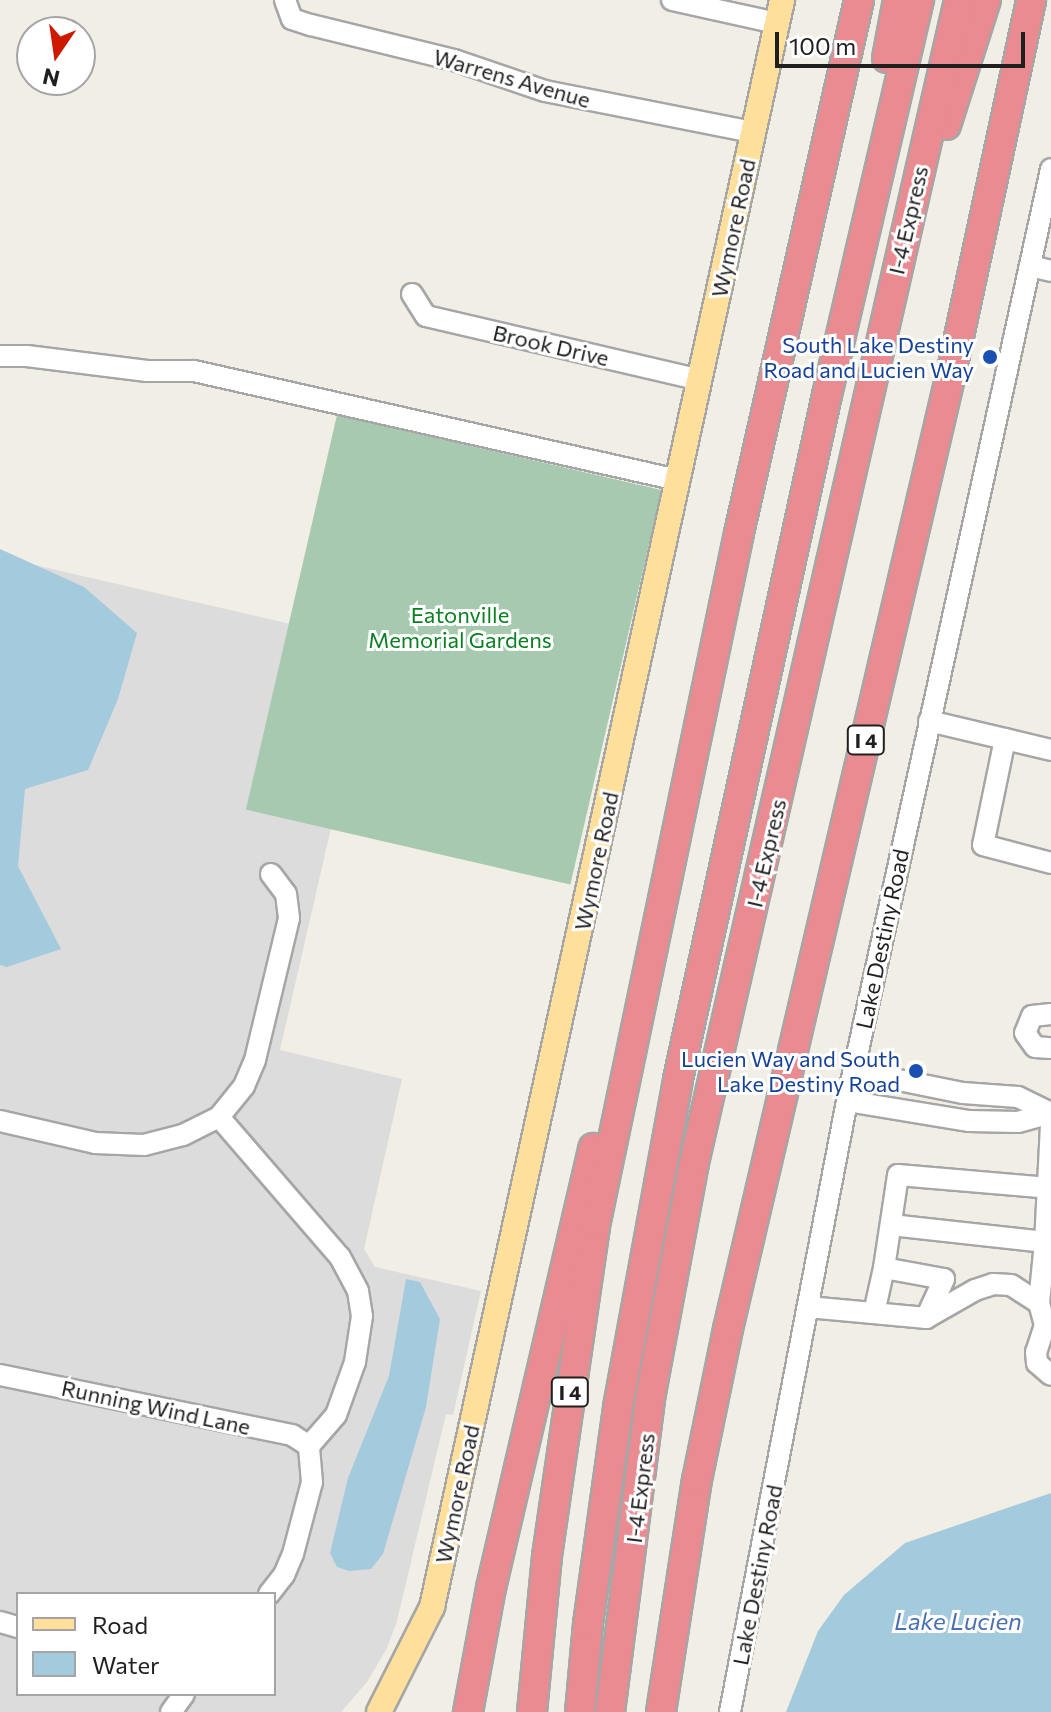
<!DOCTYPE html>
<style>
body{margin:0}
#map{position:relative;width:1051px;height:1712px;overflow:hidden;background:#f0eee5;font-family:Commissioner,sans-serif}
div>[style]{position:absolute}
.residential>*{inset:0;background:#dddcdc}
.cemetery>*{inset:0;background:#a6c9af;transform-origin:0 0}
.water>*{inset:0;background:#a4cade}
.roads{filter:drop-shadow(2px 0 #a6a6a6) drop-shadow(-2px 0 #a6a6a6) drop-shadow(0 2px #a6a6a6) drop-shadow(0 -2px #a6a6a6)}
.minor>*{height:20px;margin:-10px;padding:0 10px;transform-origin:10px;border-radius:10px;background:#fff}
.major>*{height:24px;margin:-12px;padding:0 12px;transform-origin:12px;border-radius:12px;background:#fee09c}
.highway>*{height:28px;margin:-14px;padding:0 14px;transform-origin:14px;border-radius:14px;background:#e98b91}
.dots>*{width:22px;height:22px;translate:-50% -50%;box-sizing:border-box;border:4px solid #fff;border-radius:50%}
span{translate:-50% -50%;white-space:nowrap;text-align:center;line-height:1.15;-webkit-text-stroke:6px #fff;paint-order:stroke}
.shield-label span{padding:2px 6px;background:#fff;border:2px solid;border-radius:6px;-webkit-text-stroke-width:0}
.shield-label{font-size:20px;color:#1f1f1f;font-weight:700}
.street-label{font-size:22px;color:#1f1f1f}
.transit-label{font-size:22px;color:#164399}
.right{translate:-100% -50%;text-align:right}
.park-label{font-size:22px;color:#098122}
.water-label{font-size:24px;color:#4970b1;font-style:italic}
.legend{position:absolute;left:16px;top:1592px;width:260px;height:104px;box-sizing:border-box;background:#fff;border:2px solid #a5a5a5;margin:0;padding:10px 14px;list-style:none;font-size:24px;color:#1f1f1f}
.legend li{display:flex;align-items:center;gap:16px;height:40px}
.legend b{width:40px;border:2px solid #a5a5a5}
.north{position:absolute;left:16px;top:16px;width:80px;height:80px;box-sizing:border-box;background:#fff;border:2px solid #a5a5a5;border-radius:50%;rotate:193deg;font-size:22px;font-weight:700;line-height:32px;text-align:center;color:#1f1f1f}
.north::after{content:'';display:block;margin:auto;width:28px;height:36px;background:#ce1900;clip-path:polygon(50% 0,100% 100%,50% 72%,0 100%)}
.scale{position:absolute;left:775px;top:32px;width:250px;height:36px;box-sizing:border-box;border:4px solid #1f1f1f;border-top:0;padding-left:10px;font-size:24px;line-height:28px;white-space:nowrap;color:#1f1f1f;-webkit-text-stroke:6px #fff;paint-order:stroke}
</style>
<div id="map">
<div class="residential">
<i style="clip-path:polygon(evenodd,0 557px,291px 624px,248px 810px,331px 828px,280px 1050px,402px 1079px,364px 1249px,375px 1267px,481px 1291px,453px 1415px,446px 1414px,397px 1621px,387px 1648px,367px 1682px,341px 1712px,0 1712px,0 557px,18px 1594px,274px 1594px,274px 1694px,18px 1694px,18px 1594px)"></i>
</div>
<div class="cemetery">
<i style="left:337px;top:415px;width:333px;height:405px;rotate:13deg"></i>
</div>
<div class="water">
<i style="clip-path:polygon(0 549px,84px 587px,137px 633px,118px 699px,88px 770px,25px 789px,18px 866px,61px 949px,7px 967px,0 965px)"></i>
<i style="clip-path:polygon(406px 1279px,420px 1282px,440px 1319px,426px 1407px,383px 1554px,371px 1569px,349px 1571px,337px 1567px,330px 1553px,348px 1478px,389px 1376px)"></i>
<i style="clip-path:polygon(1051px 1493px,1051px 1712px,786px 1712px,818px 1631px,844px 1595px,905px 1543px)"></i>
</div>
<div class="roads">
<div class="minor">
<i style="left:285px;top:0;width:20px;rotate:70deg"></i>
<i style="left:292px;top:19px;width:20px;rotate:18deg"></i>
<i style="left:311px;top:25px;width:147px;rotate:13.8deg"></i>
<i style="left:454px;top:60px;width:96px;rotate:18.8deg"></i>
<i style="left:545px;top:91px;width:212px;rotate:11.2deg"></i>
<i style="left:672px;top:0;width:107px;rotate:12.4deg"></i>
<i style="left:1030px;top:266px;width:22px;rotate:13deg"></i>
<i style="left:412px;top:294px;width:26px;rotate:58deg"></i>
<i style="left:426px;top:316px;width:282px;rotate:13.1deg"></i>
<i style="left:0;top:356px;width:27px"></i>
<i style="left:27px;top:356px;width:121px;rotate:7.1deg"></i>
<i style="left:147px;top:371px;width:47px"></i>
<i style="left:194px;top:371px;width:497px;rotate:12.7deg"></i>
<i style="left:929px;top:721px;width:78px;rotate:13.3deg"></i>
<i style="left:1005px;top:739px;width:108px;rotate:101.7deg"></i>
<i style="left:983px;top:845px;width:70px;rotate:14.8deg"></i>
<i style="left:1005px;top:739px;width:47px;rotate:13.4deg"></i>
<i style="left:1051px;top:1014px;width:19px;rotate:174deg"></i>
<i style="left:1032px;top:1016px;width:18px;rotate:112deg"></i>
<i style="left:1025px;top:1033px;width:17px;rotate:54deg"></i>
<i style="left:1035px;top:1047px;width:16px;rotate:4deg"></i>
<i style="left:854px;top:1071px;width:111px;rotate:11.4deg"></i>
<i style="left:963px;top:1093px;width:55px;rotate:4.2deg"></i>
<i style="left:1018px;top:1097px;width:37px;rotate:26deg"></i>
<i style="left:847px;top:1101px;width:124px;rotate:9.3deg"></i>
<i style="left:969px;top:1121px;width:49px;rotate:1.2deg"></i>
<i style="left:1018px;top:1122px;width:34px;rotate:-15deg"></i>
<i style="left:219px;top:1117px;width:185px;rotate:49.2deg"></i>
<i style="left:340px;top:1257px;width:38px;rotate:62deg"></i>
<i style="left:358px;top:1291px;width:25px;rotate:81deg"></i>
<i style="left:362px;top:1316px;width:47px;rotate:98.7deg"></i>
<i style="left:355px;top:1362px;width:56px;rotate:109.7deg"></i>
<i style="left:336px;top:1415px;width:41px;rotate:131.1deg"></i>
<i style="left:0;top:1121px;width:98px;rotate:13deg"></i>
<i style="left:95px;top:1143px;width:49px;rotate:2.3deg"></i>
<i style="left:144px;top:1145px;width:40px;rotate:-14.4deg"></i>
<i style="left:183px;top:1135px;width:40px;rotate:-26.6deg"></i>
<i style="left:219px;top:1117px;width:40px;rotate:-51deg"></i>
<i style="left:244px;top:1086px;width:28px;rotate:-67deg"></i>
<i style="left:255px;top:1060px;width:146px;rotate:-76.5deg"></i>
<i style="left:289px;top:918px;width:24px;rotate:-97deg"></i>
<i style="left:286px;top:894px;width:25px;rotate:-127deg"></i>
<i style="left:1051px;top:1125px;width:117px;rotate:92.9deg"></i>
<i style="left:1045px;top:1242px;width:6px"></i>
<i style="left:891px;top:1225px;width:155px;rotate:6.3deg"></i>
<i style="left:1045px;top:1242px;width:61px;rotate:95.6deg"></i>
<i style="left:1039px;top:1303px;width:23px;rotate:75deg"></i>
<i style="left:1045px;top:1325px;width:28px;rotate:108deg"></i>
<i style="left:1036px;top:1352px;width:11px;rotate:85deg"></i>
<i style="left:1037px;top:1363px;width:18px;rotate:41deg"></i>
<i style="left:808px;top:1307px;width:119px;rotate:5.3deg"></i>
<i style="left:926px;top:1318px;width:43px;rotate:-65.2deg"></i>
<i style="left:944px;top:1279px;width:61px;rotate:-169.6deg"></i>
<i style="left:884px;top:1268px;width:94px;rotate:-81.4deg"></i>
<i style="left:898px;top:1175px;width:154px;rotate:4.9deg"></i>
<i style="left:874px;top:1313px;width:46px;rotate:-77.5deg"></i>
<i style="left:926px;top:1318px;width:56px;rotate:-29.7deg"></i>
<i style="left:975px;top:1290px;width:19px;rotate:-18deg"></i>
<i style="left:993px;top:1284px;width:18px;rotate:3deg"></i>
<i style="left:1011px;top:1285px;width:33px;rotate:33deg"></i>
<i style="left:0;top:1375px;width:298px;rotate:11.6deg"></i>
<i style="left:292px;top:1435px;width:20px;rotate:33deg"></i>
<i style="left:269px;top:1594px;width:24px;rotate:-52deg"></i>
<i style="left:284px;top:1575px;width:23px;rotate:-67deg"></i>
<i style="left:293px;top:1554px;width:74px;rotate:-75.2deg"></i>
<i style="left:312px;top:1482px;width:36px;rotate:-95deg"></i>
<i style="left:0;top:1622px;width:19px;rotate:16deg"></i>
<i style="left:171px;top:1712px;width:22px;rotate:-54deg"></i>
<i style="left:730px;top:1712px;width:622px;rotate:-79.16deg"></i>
<i style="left:847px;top:1101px;width:954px;rotate:-77.65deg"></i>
</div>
<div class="major">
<i style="left:379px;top:1712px;width:118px;rotate:-63.2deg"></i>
<i style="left:432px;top:1607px;width:1645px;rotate:-77.71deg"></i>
</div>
<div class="highway">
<i style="left:887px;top:58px;width:59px;rotate:-79.3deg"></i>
<i style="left:946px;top:125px;width:131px;rotate:-72.3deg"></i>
<i style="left:468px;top:1712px;width:126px;rotate:-79.5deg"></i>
<i style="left:491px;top:1588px;width:452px;rotate:-76.9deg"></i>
<i style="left:532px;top:1712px;width:157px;rotate:-84.5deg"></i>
<i style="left:547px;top:1556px;width:333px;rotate:-81.7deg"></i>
<i style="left:595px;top:1226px;width:708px;rotate:-78.26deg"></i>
<i style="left:739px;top:533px;width:546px;rotate:-77.31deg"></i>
<i style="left:580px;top:1712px;width:88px;rotate:-84.8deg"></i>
<i style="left:588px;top:1624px;width:219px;rotate:-82.1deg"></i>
<i style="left:618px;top:1407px;width:333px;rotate:-79.6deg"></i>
<i style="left:678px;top:1079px;width:700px;rotate:-77.71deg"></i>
<i style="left:827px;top:395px;width:406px;rotate:-76.9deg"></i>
<i style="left:610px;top:1712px;width:322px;rotate:-82.7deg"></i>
<i style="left:651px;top:1393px;width:234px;rotate:-79.4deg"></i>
<i style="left:694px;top:1163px;width:1193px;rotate:-77.16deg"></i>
<i style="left:661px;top:1712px;width:235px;rotate:-81.2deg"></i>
<i style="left:697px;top:1480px;width:154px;rotate:-78.4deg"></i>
<i style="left:728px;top:1329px;width:981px;rotate:-76.86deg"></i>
<i style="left:951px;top:374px;width:382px;rotate:-77.9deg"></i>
</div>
</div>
<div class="dots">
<i style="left:990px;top:357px;background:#1a4fb4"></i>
<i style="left:916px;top:1071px;background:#1a4fb4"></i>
</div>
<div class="shield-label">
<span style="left:866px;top:740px">I 4</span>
<span style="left:570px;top:1392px">I 4</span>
</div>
<div class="street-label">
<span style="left:512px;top:78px;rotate:16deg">Warrens Avenue</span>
<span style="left:908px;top:220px;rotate:-77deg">I-4 Express</span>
<span style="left:733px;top:228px;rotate:-78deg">Wymore Road</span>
<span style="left:551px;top:345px;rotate:13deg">Brook Drive</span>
<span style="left:766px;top:853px;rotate:-77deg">I-4 Express</span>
<span style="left:596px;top:861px;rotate:-78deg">Wymore Road</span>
<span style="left:882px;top:939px;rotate:-78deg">Lake Destiny Road</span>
<span style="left:156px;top:1407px;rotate:12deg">Running Wind Lane</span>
<span style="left:640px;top:1488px;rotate:-83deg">I-4 Express</span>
<span style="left:457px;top:1494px;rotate:-78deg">Wymore Road</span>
<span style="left:757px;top:1575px;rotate:-79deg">Lake Destiny Road</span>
</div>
<div class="transit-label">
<span class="right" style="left:974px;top:357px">South Lake Destiny<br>Road and Lucien Way</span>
<span class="right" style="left:900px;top:1071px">Lucien Way and South<br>Lake Destiny Road</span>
</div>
<div class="park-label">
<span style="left:460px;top:627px">Eatonville<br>Memorial Gardens</span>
</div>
<div class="water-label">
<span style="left:958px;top:1621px">Lake Lucien</span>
</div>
<ul class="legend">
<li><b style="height:10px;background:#fee09c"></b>Road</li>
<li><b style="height:22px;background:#a4cade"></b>Water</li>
</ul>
<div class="north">N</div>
<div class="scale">100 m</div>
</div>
